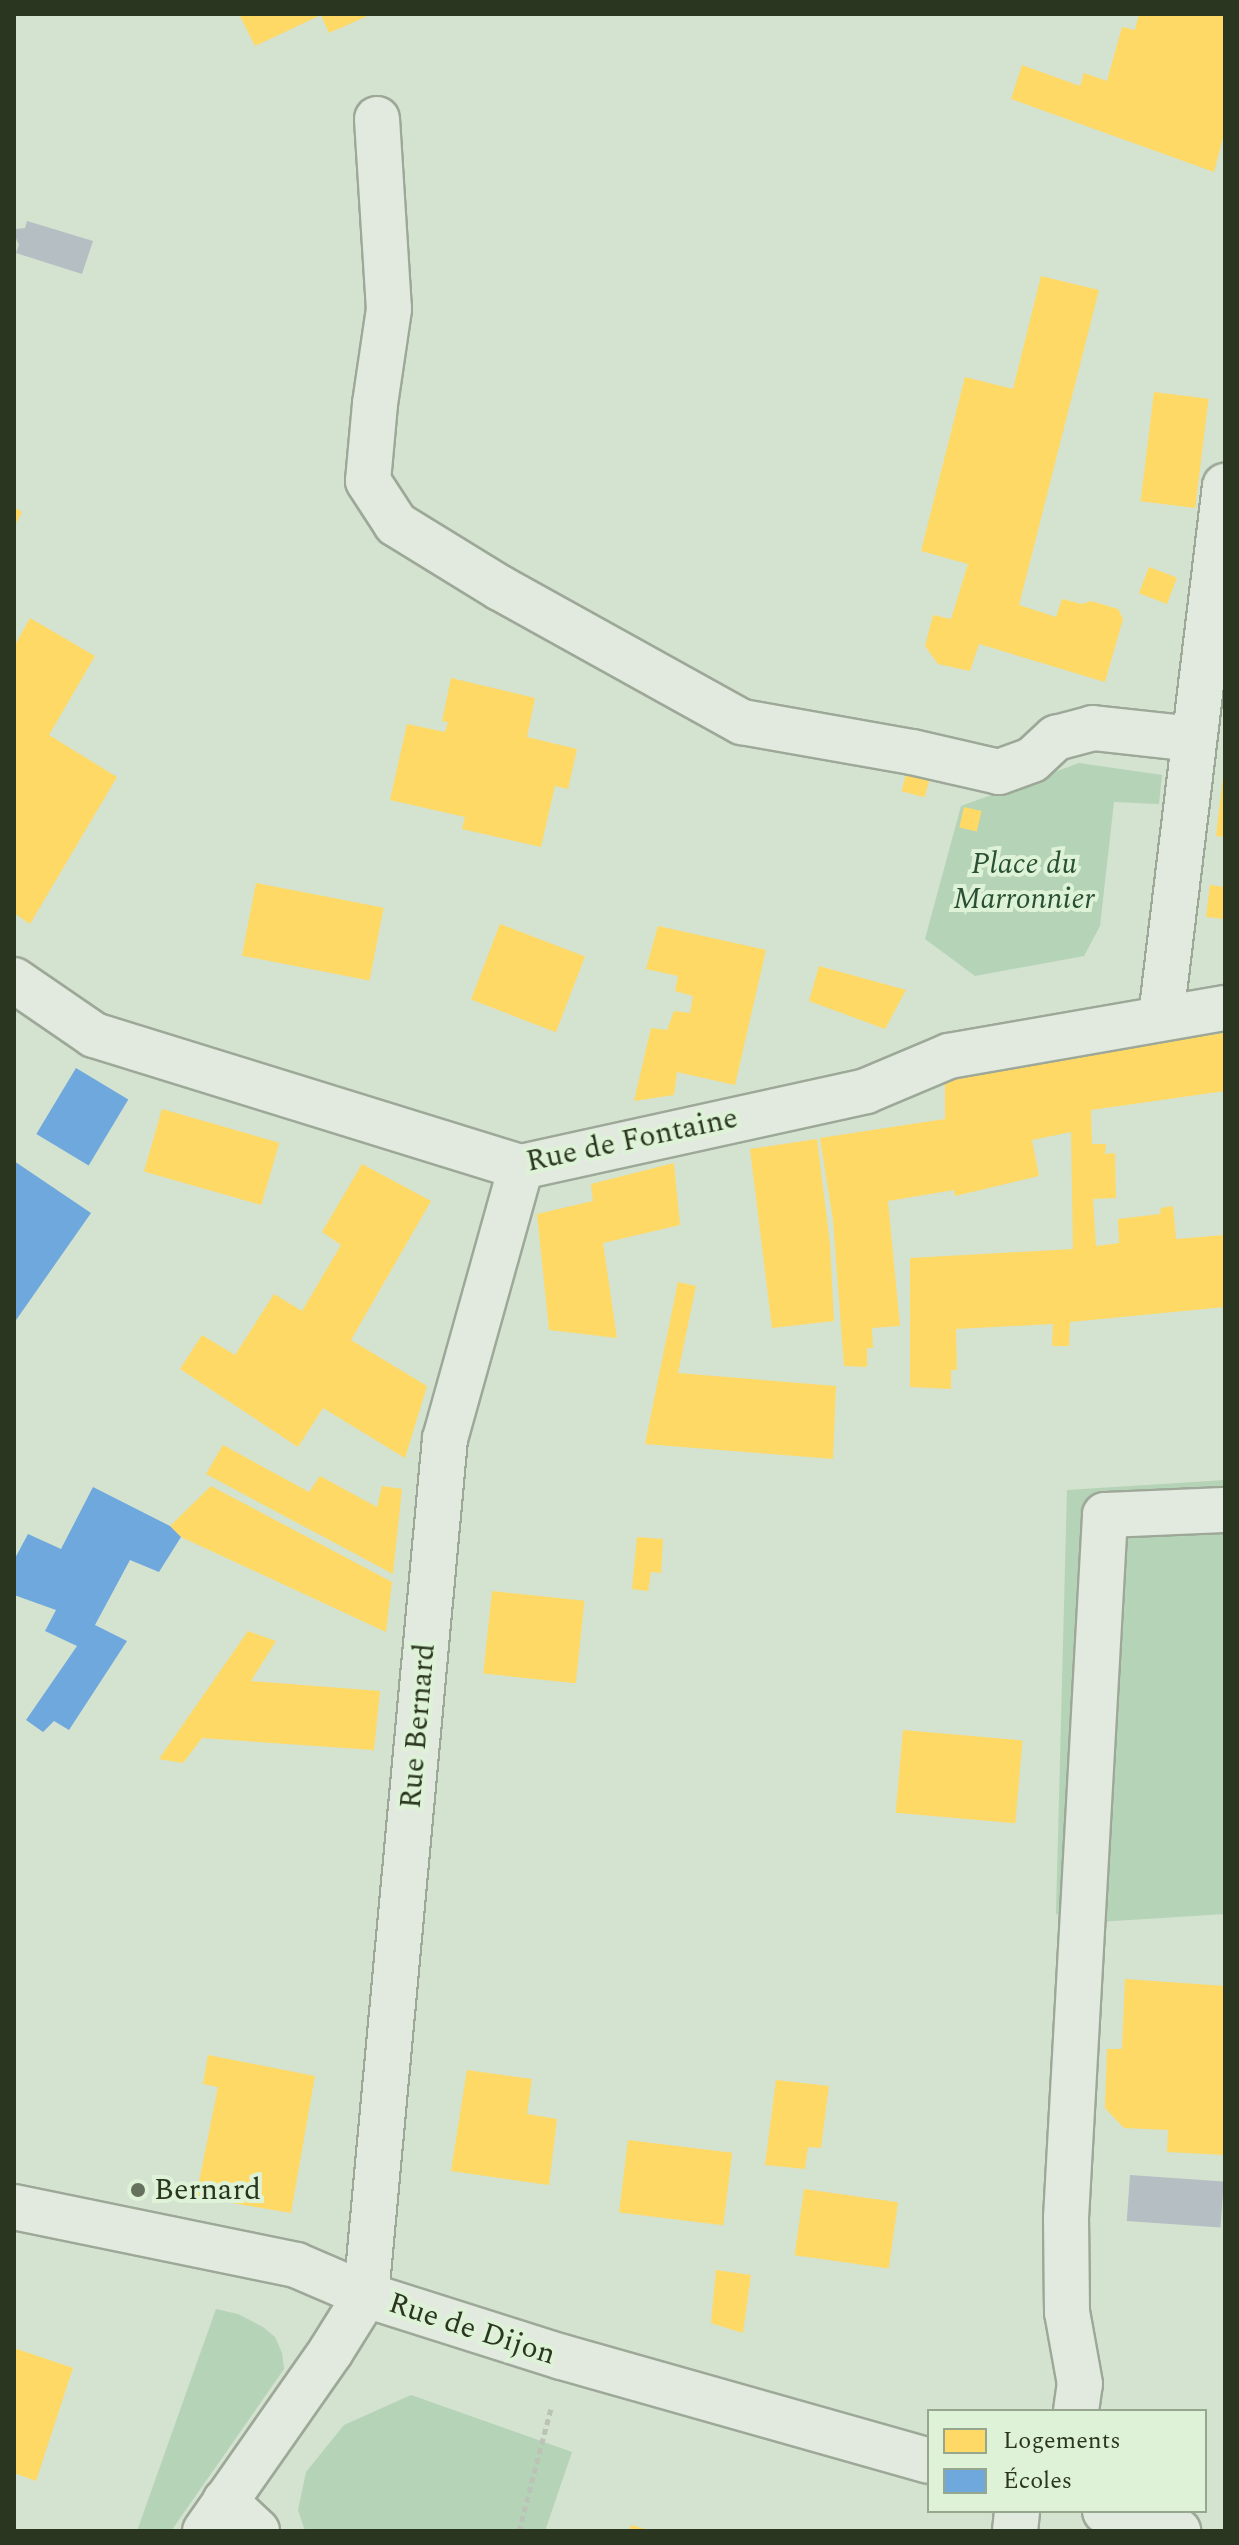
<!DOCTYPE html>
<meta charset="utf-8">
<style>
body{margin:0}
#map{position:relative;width:1239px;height:2545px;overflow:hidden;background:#d4e2d0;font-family:Spectral,serif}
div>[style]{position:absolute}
.green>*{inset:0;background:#b5d3b7}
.water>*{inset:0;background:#b5bec3;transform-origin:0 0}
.homes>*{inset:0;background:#ffd966;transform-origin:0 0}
.schools>*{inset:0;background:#6fa8dc;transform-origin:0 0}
.path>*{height:5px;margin-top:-2.5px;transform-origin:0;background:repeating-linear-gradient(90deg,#bbc3b7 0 6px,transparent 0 10px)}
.roads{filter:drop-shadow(2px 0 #9da898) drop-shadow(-2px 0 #9da898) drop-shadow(0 2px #9da898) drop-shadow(0 -2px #9da898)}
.minor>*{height:44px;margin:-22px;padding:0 22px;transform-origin:22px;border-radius:22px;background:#e2eae0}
.dots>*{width:22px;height:22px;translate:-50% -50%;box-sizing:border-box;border:4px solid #ddf2d6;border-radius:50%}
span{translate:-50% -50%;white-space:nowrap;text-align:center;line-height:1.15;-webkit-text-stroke:8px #ddf2d6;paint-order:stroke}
.park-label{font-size:30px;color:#295035;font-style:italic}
.street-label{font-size:30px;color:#2b3621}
.poi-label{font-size:30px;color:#2b3621}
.left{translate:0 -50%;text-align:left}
.frame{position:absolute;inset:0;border:16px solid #2b3621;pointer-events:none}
.legend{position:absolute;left:927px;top:2409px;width:280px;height:104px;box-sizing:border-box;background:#ddf2d6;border:2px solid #96a78e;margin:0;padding:10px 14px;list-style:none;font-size:24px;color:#2b3621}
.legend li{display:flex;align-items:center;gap:16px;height:40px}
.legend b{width:40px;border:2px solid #96a78e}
</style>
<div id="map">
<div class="green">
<i style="clip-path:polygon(1079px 763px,1162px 775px,1159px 804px,1114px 802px,1100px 926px,1084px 956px,975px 976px,925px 939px,961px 806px)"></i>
<i style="clip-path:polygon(1225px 1480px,1225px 1914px,1098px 1922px,1056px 1914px,1067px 1490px)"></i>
<i style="clip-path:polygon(216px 2309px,238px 2314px,263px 2327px,275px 2337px,282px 2353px,284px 2369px,171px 2531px,137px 2531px)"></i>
<i style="clip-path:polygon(411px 2395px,572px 2452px,545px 2531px,305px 2531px,298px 2510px,306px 2472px,344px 2425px)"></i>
</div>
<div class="water">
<i style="clip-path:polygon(27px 221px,93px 241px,82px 274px,16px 253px,19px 245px,14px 234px,16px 229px,25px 228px)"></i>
<i style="left:1130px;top:2175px;width:94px;height:46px;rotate:4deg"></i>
</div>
<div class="homes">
<i style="clip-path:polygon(239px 14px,372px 14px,329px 33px,321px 15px,255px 46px)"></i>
<i style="clip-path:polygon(1139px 14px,1225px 14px,1225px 130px,1214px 172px,1011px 99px,1022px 65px,1080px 86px,1084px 73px,1107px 81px,1122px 27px,1135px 30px)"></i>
<i style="clip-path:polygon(1041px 276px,1099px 290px,1019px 605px,1056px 617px,1062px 599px,1082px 604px,1091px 601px,1118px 609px,1123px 619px,1105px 682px,979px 644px,970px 671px,938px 664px,925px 646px,933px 615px,951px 619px,968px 564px,921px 551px,965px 377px,1013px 389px)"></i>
<i style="left:1154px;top:392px;width:55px;height:110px;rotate:7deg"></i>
<i style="clip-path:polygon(14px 507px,22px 512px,14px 527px)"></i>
<i style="left:1149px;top:567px;width:30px;height:28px;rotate:21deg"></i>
<i style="clip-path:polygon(30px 618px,95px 656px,49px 735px,117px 777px,30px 924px,14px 913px,14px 647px)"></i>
<i style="clip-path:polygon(451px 678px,535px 698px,527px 737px,577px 749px,568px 789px,555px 786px,541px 847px,462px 829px,465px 817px,390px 800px,407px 724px,445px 732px,448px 722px,442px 721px)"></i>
<i style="left:908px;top:767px;width:24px;height:25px;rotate:15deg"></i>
<i style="clip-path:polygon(1223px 776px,1225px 776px,1225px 837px,1216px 836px)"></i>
<i style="left:964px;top:807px;width:18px;height:21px;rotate:13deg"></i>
<i style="left:256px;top:883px;width:130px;height:74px;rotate:11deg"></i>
<i style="clip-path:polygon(1210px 885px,1225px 887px,1225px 919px,1206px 917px)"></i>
<i style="left:500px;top:924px;width:91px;height:81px;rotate:21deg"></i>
<i style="clip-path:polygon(658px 926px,766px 950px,735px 1085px,677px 1072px,674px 1095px,634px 1101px,651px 1028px,667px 1030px,674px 1011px,690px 1013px,693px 996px,675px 991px,678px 976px,646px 969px)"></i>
<i style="clip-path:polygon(819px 966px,906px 990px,885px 1029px,809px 1001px)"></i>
<i style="clip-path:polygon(1225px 1033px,1225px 1091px,1091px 1110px,1092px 1144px,1106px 1144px,1105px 1154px,1115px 1153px,1116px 1198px,1093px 1199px,1096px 1246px,1119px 1243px,1118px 1219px,1160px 1214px,1161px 1208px,1173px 1206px,1176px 1239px,1225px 1235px,1225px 1307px,1070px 1322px,1069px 1346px,1052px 1346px,1053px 1324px,956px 1329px,957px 1370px,951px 1370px,951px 1389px,910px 1387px,910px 1258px,1073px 1249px,1071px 1132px,1032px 1140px,1039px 1176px,955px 1196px,954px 1190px,888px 1201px,900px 1326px,872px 1328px,873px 1348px,867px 1348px,867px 1367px,844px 1366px,833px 1220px,820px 1138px,945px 1119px,945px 1079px,1069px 1054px)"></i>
<i style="left:162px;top:1109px;width:122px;height:65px;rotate:16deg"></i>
<i style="clip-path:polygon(817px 1139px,830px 1244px,834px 1321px,772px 1328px,750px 1149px)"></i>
<i style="clip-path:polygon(674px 1163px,680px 1225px,603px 1243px,617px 1338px,549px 1330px,537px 1214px,593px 1201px,591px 1184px)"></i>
<i style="clip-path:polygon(362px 1164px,431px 1201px,351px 1340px,427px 1386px,405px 1458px,323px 1408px,298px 1447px,180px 1369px,202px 1335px,235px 1355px,274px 1294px,302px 1311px,341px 1245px,322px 1232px)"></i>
<i style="clip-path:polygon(678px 1282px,696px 1286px,678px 1373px,836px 1386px,833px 1459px,645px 1444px)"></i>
<i style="clip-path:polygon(223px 1445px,309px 1492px,320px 1476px,377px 1507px,382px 1486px,402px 1489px,393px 1574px,206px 1474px)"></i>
<i style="clip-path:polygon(211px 1486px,392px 1582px,386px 1632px,181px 1537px,170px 1526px)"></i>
<i style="clip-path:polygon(637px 1537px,663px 1539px,661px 1573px,651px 1572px,648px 1591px,632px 1589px)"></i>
<i style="left:492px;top:1591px;width:93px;height:83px;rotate:6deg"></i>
<i style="clip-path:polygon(248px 1631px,276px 1641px,251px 1681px,380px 1691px,374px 1750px,202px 1738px,183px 1763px,159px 1759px)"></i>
<i style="left:903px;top:1730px;width:120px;height:83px;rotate:5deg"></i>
<i style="clip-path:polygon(1125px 1979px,1225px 1986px,1225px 2155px,1167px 2152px,1168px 2130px,1124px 2128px,1105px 2108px,1107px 2049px,1122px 2049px)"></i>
<i style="clip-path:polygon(208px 2055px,315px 2076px,291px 2213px,196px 2197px,218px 2087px,203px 2084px)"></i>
<i style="clip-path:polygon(467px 2070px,532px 2079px,527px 2114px,557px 2119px,549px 2185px,451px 2171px)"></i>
<i style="clip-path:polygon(776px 2080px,829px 2086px,821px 2148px,808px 2147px,805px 2169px,765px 2165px)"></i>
<i style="left:628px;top:2140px;width:105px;height:73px;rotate:7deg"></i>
<i style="left:804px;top:2189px;width:95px;height:67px;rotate:8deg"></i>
<i style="clip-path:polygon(716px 2270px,751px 2275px,743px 2333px,711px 2323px)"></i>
<i style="clip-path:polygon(14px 2348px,73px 2368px,36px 2481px,14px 2473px)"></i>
<i style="clip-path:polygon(631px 2525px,649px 2530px,649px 2531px,629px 2531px)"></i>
</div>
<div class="schools">
<i style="left:76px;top:1068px;width:61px;height:77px;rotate:31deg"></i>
<i style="clip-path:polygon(14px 1161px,91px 1213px,14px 1323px)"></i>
<i style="clip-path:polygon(93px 1487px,170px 1526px,181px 1537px,159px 1572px,130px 1560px,95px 1625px,127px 1641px,69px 1730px,54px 1721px,43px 1732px,26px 1720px,77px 1646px,45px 1631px,56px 1610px,14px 1595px,14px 1560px,28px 1534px,61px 1549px)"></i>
</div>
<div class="path">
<i style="left:519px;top:2531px;width:127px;rotate:-75.4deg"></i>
</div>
<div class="roads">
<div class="minor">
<i style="left:377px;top:119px;width:190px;rotate:86.4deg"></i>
<i style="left:389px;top:309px;width:96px;rotate:98.4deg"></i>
<i style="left:375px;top:404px;width:77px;rotate:95.2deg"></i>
<i style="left:368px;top:481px;width:51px;rotate:56.9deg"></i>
<i style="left:396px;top:524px;width:122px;rotate:31.6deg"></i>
<i style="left:500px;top:588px;width:277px;rotate:29deg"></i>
<i style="left:742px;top:722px;width:173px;rotate:10deg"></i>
<i style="left:912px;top:752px;width:89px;rotate:12.9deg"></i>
<i style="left:999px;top:772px;width:35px;rotate:-20deg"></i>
<i style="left:1032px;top:760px;width:33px;rotate:-43deg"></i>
<i style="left:1056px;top:738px;width:38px;rotate:-15deg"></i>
<i style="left:1093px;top:728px;width:100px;rotate:6.3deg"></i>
<i style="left:14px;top:980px;width:97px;rotate:34.5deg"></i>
<i style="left:94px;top:1035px;width:447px;rotate:17.2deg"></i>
<i style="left:521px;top:1167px;width:353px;rotate:-12.4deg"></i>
<i style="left:866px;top:1091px;width:90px;rotate:-22.9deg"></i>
<i style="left:949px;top:1056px;width:280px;rotate:-9.9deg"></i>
<i style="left:1161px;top:1017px;width:535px;rotate:-83.13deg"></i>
<i style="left:14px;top:2207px;width:288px;rotate:11.6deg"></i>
<i style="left:296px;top:2265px;width:76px;rotate:23.2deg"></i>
<i style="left:366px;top:2295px;width:206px;rotate:17.6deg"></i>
<i style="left:562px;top:2357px;width:381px;rotate:15.8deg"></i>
<i style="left:1076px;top:2411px;width:27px;rotate:-82deg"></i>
<i style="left:1080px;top:2384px;width:73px;rotate:-100.2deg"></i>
<i style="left:1067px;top:2312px;width:94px;rotate:-90.6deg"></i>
<i style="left:1066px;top:2218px;width:704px;rotate:-86.82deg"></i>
<i style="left:1105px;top:1515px;width:120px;rotate:-2.4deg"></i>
<i style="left:225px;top:2501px;width:44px;rotate:43.2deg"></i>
<i style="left:1105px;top:2511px;width:76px;rotate:15.3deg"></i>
<i style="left:205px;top:2531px;width:220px;rotate:-55deg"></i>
<i style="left:331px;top:2351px;width:66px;rotate:-58deg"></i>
<i style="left:366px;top:2295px;width:860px;rotate:-84.73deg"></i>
<i style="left:445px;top:1439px;width:282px;rotate:-74.4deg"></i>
<i style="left:1015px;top:2531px;width:20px;rotate:-84deg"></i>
</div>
</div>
<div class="dots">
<i style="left:138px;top:2190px;background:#66725e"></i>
</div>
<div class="park-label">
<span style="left:1024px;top:881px">Place du<br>Marronnier</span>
</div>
<div class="street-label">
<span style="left:632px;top:1140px;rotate:-12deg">Rue de Fontaine</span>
<span style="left:418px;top:1726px;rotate:-85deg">Rue Bernard</span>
<span style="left:472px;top:2329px;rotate:18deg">Rue de Dijon</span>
</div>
<div class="poi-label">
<span class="left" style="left:154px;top:2190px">Bernard</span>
</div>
<div class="frame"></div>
<ul class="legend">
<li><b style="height:22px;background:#ffd966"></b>Logements</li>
<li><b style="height:22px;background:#6fa8dc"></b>Écoles</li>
</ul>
</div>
